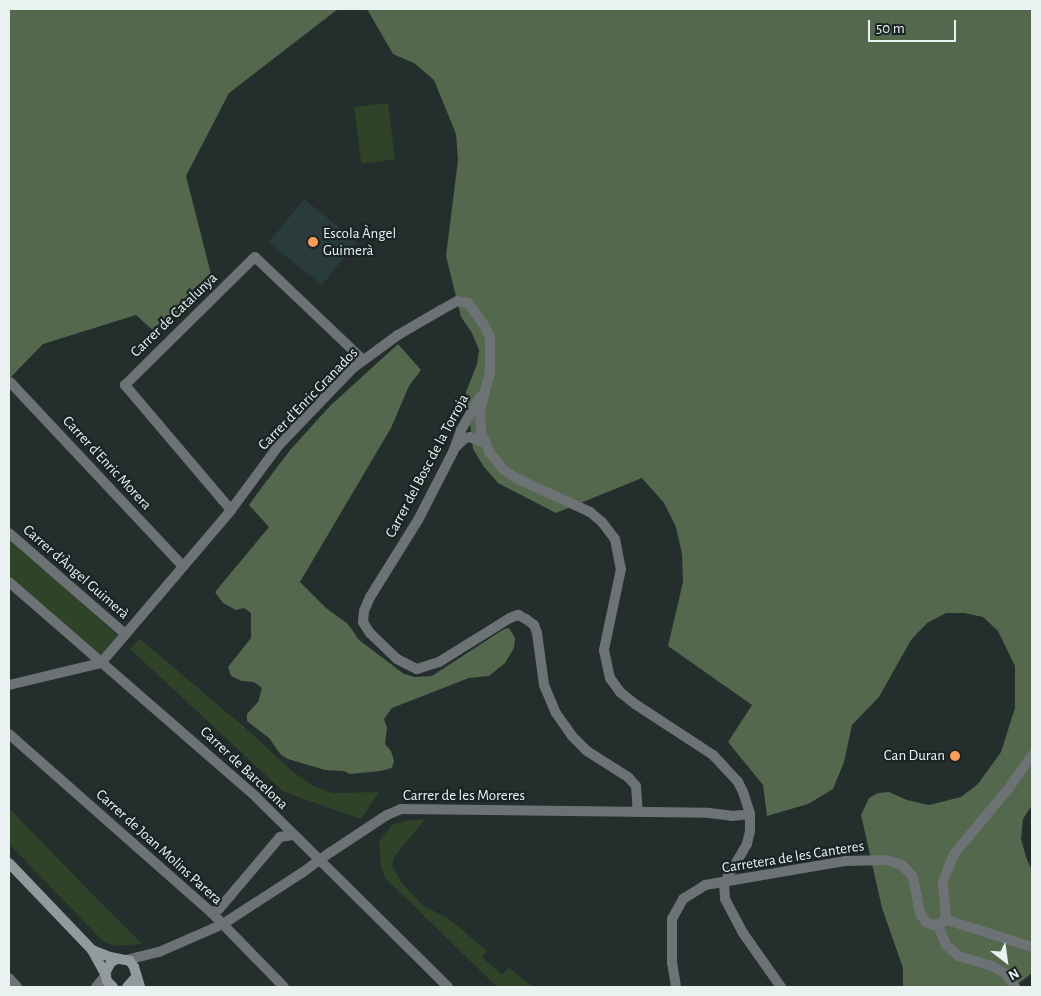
<!DOCTYPE html>
<meta charset="utf-8">
<style>
body{margin:0}
#map{position:relative;width:1041px;height:996px;overflow:hidden;background:#242e2d;font-family:"Alegreya Sans",sans-serif}
div>[style]{position:absolute}
.built>*{inset:0;background:#293b3a;transform-origin:0 0}
.green>*{inset:0;background:#2f4328;transform-origin:0 0}
.forest>*{inset:0;background:#53684c}
.minor>*{height:10px;margin:-5px;padding:0 5px;transform-origin:5px;border-radius:5px;background:#6d7274}
.secondary>*{height:10px;margin:-5px;padding:0 5px;transform-origin:5px;border-radius:5px;background:#939a9d}
.minor-bridge>*{height:10px;margin:-5px;padding:0 5px;transform-origin:5px;border-radius:5px;background:#6d7274}
.dots>*{width:14px;height:14px;translate:-50% -50%;box-sizing:border-box;border:2px solid #1a2424;border-radius:50%}
span{translate:-50% -50%;white-space:nowrap;text-align:center;line-height:1.15;-webkit-text-stroke:4.5px #1a2424;paint-order:stroke}
.poi-label{font-size:15px;color:#eaf1f1}
.left{translate:0 -50%;text-align:left}
.right{translate:-100% -50%;text-align:right}
.street-label{font-size:15px;color:#eaf1f1}
.frame{position:absolute;inset:0;border:10px solid #eaf1f1;pointer-events:none}
.north{position:absolute;left:981px;top:936px;width:50px;height:50px;-webkit-text-stroke:4px #1a2424;paint-order:stroke;rotate:150deg;font-size:14px;font-weight:700;line-height:20px;text-align:center;color:#eaf1f1}
.north::after{content:'';display:block;margin:auto;width:18px;height:22px;background:#eaf1f1;clip-path:polygon(50% 0,100% 100%,50% 72%,0 100%)}
.scale{position:absolute;left:868px;top:20px;width:88px;height:22px;box-sizing:border-box;border:2px solid #eaf1f1;border-top:0;padding-left:6px;font-size:15px;line-height:18px;white-space:nowrap;color:#eaf1f1;-webkit-text-stroke:4px #1a2424;paint-order:stroke}
</style>
<div id="map">
<div class="built">
<i style="left:304px;top:199px;width:68px;height:56px;rotate:39deg"></i>
</div>
<div class="green">
<i style="left:388px;top:103px;width:57px;height:34px;rotate:83deg"></i>
<i style="clip-path:polygon(9px 537px,118px 636px,101px 659px,9px 580px)"></i>
<i style="clip-path:polygon(140px 639px,250px 732px,293px 772px,313px 786px,333px 793px,379px 792px,361px 819px,284px 792px,130px 649px)"></i>
<i style="clip-path:polygon(9px 808px,97px 899px,142px 944px,113px 946px,101px 939px,9px 844px)"></i>
<i style="clip-path:polygon(425px 819px,394px 857px,392px 865px,401px 882px,422px 905px,449px 919px,487px 951px,482px 957px,502px 975px,509px 968px,533px 987px,497px 987px,385px 878px,381px 867px,379px 841px,392px 825px,410px 820px)"></i>
</div>
<div class="forest">
<i style="clip-path:polygon(9px 9px,338px 9px,229px 93px,186px 176px,212px 278px,157px 334px,136px 315px,43px 344px,9px 379px)"></i>
<i style="clip-path:polygon(367px 9px,1032px 9px,1032px 805px,1023px 819px,1021px 839px,1026px 857px,1032px 871px,1032px 973px,1014px 987px,903px 987px,903px 968px,882px 908px,861px 815px,869px 798px,878px 793px,889px 792px,907px 800px,929px 805px,961px 797px,978px 784px,1001px 752px,1015px 708px,1015px 666px,998px 631px,983px 617px,964px 613px,946px 613px,927px 623px,911px 640px,879px 697px,852px 725px,844px 762px,833px 789px,808px 804px,767px 816px,763px 785px,728px 742px,752px 705px,668px 646px,683px 582px,682px 554px,676px 527px,664px 503px,642px 478px,556px 513px,498px 483px,484px 467px,473px 449px,466px 392px,477px 364px,479px 350px,472px 333px,461px 317px,446px 256px,458px 160px,456px 134px,434px 80px,414px 63px,393px 54px)"></i>
<i style="clip-path:polygon(398px 344px,421px 370px,409px 386px,391px 428px,300px 582px,326px 608px,348px 624px,359px 640px,404px 674px,415px 677px,432px 676px,504px 629px,509px 628px,515px 638px,514px 648px,505px 663px,489px 676px,469px 678px,392px 708px,384px 719px,387px 728px,385px 744px,391px 751px,394px 761px,392px 768px,380px 771px,350px 774px,344px 771px,325px 770px,288px 759px,281px 755px,269px 738px,247px 721px,247px 714px,258px 702px,262px 688px,254px 682px,242px 681px,231px 676px,228px 667px,251px 638px,251px 613px,244px 608px,236px 610px,223px 603px,215px 592px,269px 527px,249px 505px,262px 487px,291px 449px,330px 406px)"></i>
</div>
<div class="minor">
<i style="left:10px;top:382px;width:251px;rotate:46.8deg"></i>
<i style="left:480px;top:397px;width:38px;rotate:120deg"></i>
<i style="left:461px;top:430px;width:23px;rotate:110deg"></i>
<i style="left:453px;top:452px;width:76px;rotate:117.2deg"></i>
<i style="left:418px;top:520px;width:91px;rotate:121.9deg"></i>
<i style="left:370px;top:597px;width:15px;rotate:113deg"></i>
<i style="left:364px;top:611px;width:11px;rotate:95deg"></i>
<i style="left:363px;top:622px;width:13px;rotate:58deg"></i>
<i style="left:370px;top:633px;width:37px;rotate:44deg"></i>
<i style="left:397px;top:659px;width:22px;rotate:27deg"></i>
<i style="left:417px;top:669px;width:23px;rotate:-18deg"></i>
<i style="left:439px;top:662px;width:84px;rotate:-31.8deg"></i>
<i style="left:510px;top:618px;width:9px;rotate:-21deg"></i>
<i style="left:518px;top:615px;width:9px;rotate:27deg"></i>
<i style="left:526px;top:619px;width:10px;rotate:37deg"></i>
<i style="left:534px;top:625px;width:9px;rotate:69deg"></i>
<i style="left:537px;top:633px;width:52px;rotate:82.3deg"></i>
<i style="left:544px;top:685px;width:30px;rotate:67deg"></i>
<i style="left:556px;top:713px;width:28px;rotate:55deg"></i>
<i style="left:572px;top:736px;width:21px;rotate:45deg"></i>
<i style="left:587px;top:751px;width:49px;rotate:32.4deg"></i>
<i style="left:628px;top:777px;width:12px;rotate:48deg"></i>
<i style="left:636px;top:786px;width:26px;rotate:86deg"></i>
<i style="left:456px;top:447px;width:13px;rotate:-45deg"></i>
<i style="left:465px;top:438px;width:5px;rotate:-11deg"></i>
<i style="left:470px;top:437px;width:16px;rotate:22deg"></i>
<i style="left:231px;top:510px;width:164px;rotate:-130.3deg"></i>
<i style="left:125px;top:385px;width:182px;rotate:-44.6deg"></i>
<i style="left:255px;top:257px;width:149px;rotate:43.6deg"></i>
<i style="left:9px;top:533px;width:152px;rotate:41deg"></i>
<i style="left:9px;top:582px;width:327px;rotate:41deg"></i>
<i style="left:256px;top:797px;width:270px;rotate:44.7deg"></i>
<i style="left:101px;top:663px;width:201px;rotate:-49.6deg"></i>
<i style="left:231px;top:510px;width:81px;rotate:-53.6deg"></i>
<i style="left:279px;top:445px;width:107px;rotate:-46.1deg"></i>
<i style="left:353px;top:368px;width:56px;rotate:-36.3deg"></i>
<i style="left:398px;top:335px;width:50px;rotate:-30.2deg"></i>
<i style="left:441px;top:310px;width:18px;rotate:-29deg"></i>
<i style="left:457px;top:301px;width:11px;rotate:10deg"></i>
<i style="left:468px;top:303px;width:27px;rotate:54deg"></i>
<i style="left:484px;top:325px;width:14px;rotate:65deg"></i>
<i style="left:490px;top:338px;width:34px;rotate:90deg"></i>
<i style="left:490px;top:372px;width:40px;rotate:104.4deg"></i>
<i style="left:480px;top:411px;width:21px;rotate:87deg"></i>
<i style="left:481px;top:432px;width:23px;rotate:67deg"></i>
<i style="left:490px;top:453px;width:22px;rotate:51deg"></i>
<i style="left:504px;top:470px;width:17px;rotate:33deg"></i>
<i style="left:518px;top:479px;width:79px;rotate:24.6deg"></i>
<i style="left:590px;top:512px;width:16px;rotate:40deg"></i>
<i style="left:602px;top:522px;width:21px;rotate:53deg"></i>
<i style="left:615px;top:539px;width:31px;rotate:79deg"></i>
<i style="left:621px;top:569px;width:83px;rotate:101.9deg"></i>
<i style="left:604px;top:650px;width:29px;rotate:78deg"></i>
<i style="left:610px;top:678px;width:17px;rotate:54deg"></i>
<i style="left:620px;top:692px;width:19px;rotate:39deg"></i>
<i style="left:635px;top:704px;width:93px;rotate:33.2deg"></i>
<i style="left:713px;top:755px;width:37px;rotate:47deg"></i>
<i style="left:738px;top:782px;width:11px;rotate:63deg"></i>
<i style="left:743px;top:792px;width:23px;rotate:72deg"></i>
<i style="left:750px;top:814px;width:17px;rotate:90deg"></i>
<i style="left:750px;top:831px;width:13px;rotate:103deg"></i>
<i style="left:747px;top:844px;width:45px;rotate:120.5deg"></i>
<i style="left:724px;top:883px;width:16px;rotate:86deg"></i>
<i style="left:725px;top:899px;width:38px;rotate:62deg"></i>
<i style="left:743px;top:933px;width:66px;rotate:54.9deg"></i>
<i style="left:9px;top:685px;width:95px;rotate:-13.4deg"></i>
<i style="left:9px;top:734px;width:271px;rotate:41.4deg"></i>
<i style="left:212px;top:913px;width:103px;rotate:45.8deg"></i>
<i style="left:331px;top:852px;width:67px;rotate:-33.5deg"></i>
<i style="left:387px;top:815px;width:15px;rotate:-23deg"></i>
<i style="left:401px;top:809px;width:308px;rotate:0.7deg"></i>
<i style="left:709px;top:813px;width:23px;rotate:7deg"></i>
<i style="left:732px;top:816px;width:18px;rotate:-6deg"></i>
<i style="left:212px;top:913px;width:8px;rotate:-30deg"></i>
<i style="left:219px;top:909px;width:94px;rotate:-49.7deg"></i>
<i style="left:280px;top:837px;width:13px;rotate:-9deg"></i>
<i style="left:944px;top:919px;width:92px;rotate:17.7deg"></i>
<i style="left:937px;top:924px;width:24px;rotate:66deg"></i>
<i style="left:947px;top:946px;width:16px;rotate:40deg"></i>
<i style="left:959px;top:956px;width:34px;rotate:17deg"></i>
<i style="left:992px;top:966px;width:16px;rotate:30deg"></i>
<i style="left:1006px;top:974px;width:16px;rotate:55deg"></i>
<i style="left:126px;top:960px;width:34px;rotate:-14deg"></i>
<i style="left:159px;top:952px;width:70px;rotate:-23.6deg"></i>
<i style="left:223px;top:924px;width:95px;rotate:-33deg"></i>
<i style="left:9px;top:978px;width:12px;rotate:48deg"></i>
<i style="left:96px;top:987px;width:16px;rotate:-50deg"></i>
<i style="left:676px;top:987px;width:24px;rotate:-99deg"></i>
<i style="left:672px;top:963px;width:44px;rotate:-90deg"></i>
<i style="left:672px;top:919px;width:23px;rotate:-61deg"></i>
<i style="left:683px;top:899px;width:26px;rotate:-32deg"></i>
<i style="left:705px;top:885px;width:143px;rotate:-9.7deg"></i>
<i style="left:846px;top:861px;width:41px;rotate:-1.4deg"></i>
<i style="left:887px;top:860px;width:16px;rotate:18deg"></i>
<i style="left:902px;top:865px;width:16px;rotate:47deg"></i>
<i style="left:913px;top:877px;width:38px;rotate:79deg"></i>
<i style="left:920px;top:914px;width:10px;rotate:53deg"></i>
<i style="left:926px;top:922px;width:8px;rotate:23deg"></i>
<i style="left:933px;top:925px;width:9px;rotate:-13deg"></i>
<i style="left:942px;top:923px;width:7px;rotate:-56deg"></i>
<i style="left:946px;top:917px;width:36px;rotate:-95deg"></i>
<i style="left:943px;top:881px;width:29px;rotate:-68deg"></i>
<i style="left:954px;top:854px;width:86px;rotate:-50.2deg"></i>
<i style="left:1009px;top:788px;width:40px;rotate:-55.1deg"></i>
</div>
<div class="secondary">
<i style="left:9px;top:863px;width:120px;rotate:46.3deg"></i>
<i style="left:92px;top:950px;width:26px;rotate:61deg"></i>
<i style="left:92px;top:950px;width:19px;rotate:21deg"></i>
<i style="left:110px;top:957px;width:20px;rotate:11deg"></i>
<i style="left:130px;top:961px;width:7px;rotate:56deg"></i>
<i style="left:134px;top:967px;width:21px;rotate:73deg"></i>
<i style="left:113px;top:987px;width:8px;rotate:-135deg"></i>
<i style="left:107px;top:981px;width:8px;rotate:-104deg"></i>
<i style="left:105px;top:973px;width:13px;rotate:-61deg"></i>
<i style="left:111px;top:962px;width:7px;rotate:-27deg"></i>
<i style="left:127px;top:987px;width:13px;rotate:-48deg"></i>
</div>
<div class="minor-bridge">
<i style="left:303px;top:872px;width:34px;rotate:-36deg"></i>
</div>
<div class="dots">
<i style="left:313px;top:242px;background:#fd9d55"></i>
<i style="left:955px;top:756px;background:#fd9d55"></i>
</div>
<div class="poi-label">
<span class="left" style="left:323px;top:242px">Escola Àngel<br>Guimerà</span>
<span class="right" style="left:945px;top:756px">Can Duran</span>
</div>
<div class="street-label">
<span style="left:174px;top:315px;rotate:-44deg">Carrer de Catalunya</span>
<span style="left:308px;top:399px;rotate:-46deg">Carrer d'Enric Granados</span>
<span style="left:107px;top:463px;rotate:47deg">Carrer d'Enric Morera</span>
<span style="left:427px;top:466px;rotate:-62deg">Carrer del Bosc de la Torroja</span>
<span style="left:76px;top:572px;rotate:41deg">Carrer d'Àngel Guimerà</span>
<span style="left:244px;top:768px;rotate:43deg">Carrer de Barcelona</span>
<span style="left:464px;top:796px">Carrer de les Moreres</span>
<span style="left:159px;top:847px;rotate:42deg">Carrer de Joan Molins Parera</span>
<span style="left:793px;top:857px;rotate:-9deg">Carretera de les Canteres</span>
</div>
<div class="frame"></div>
<div class="north">N</div>
<div class="scale">50 m</div>
</div>
